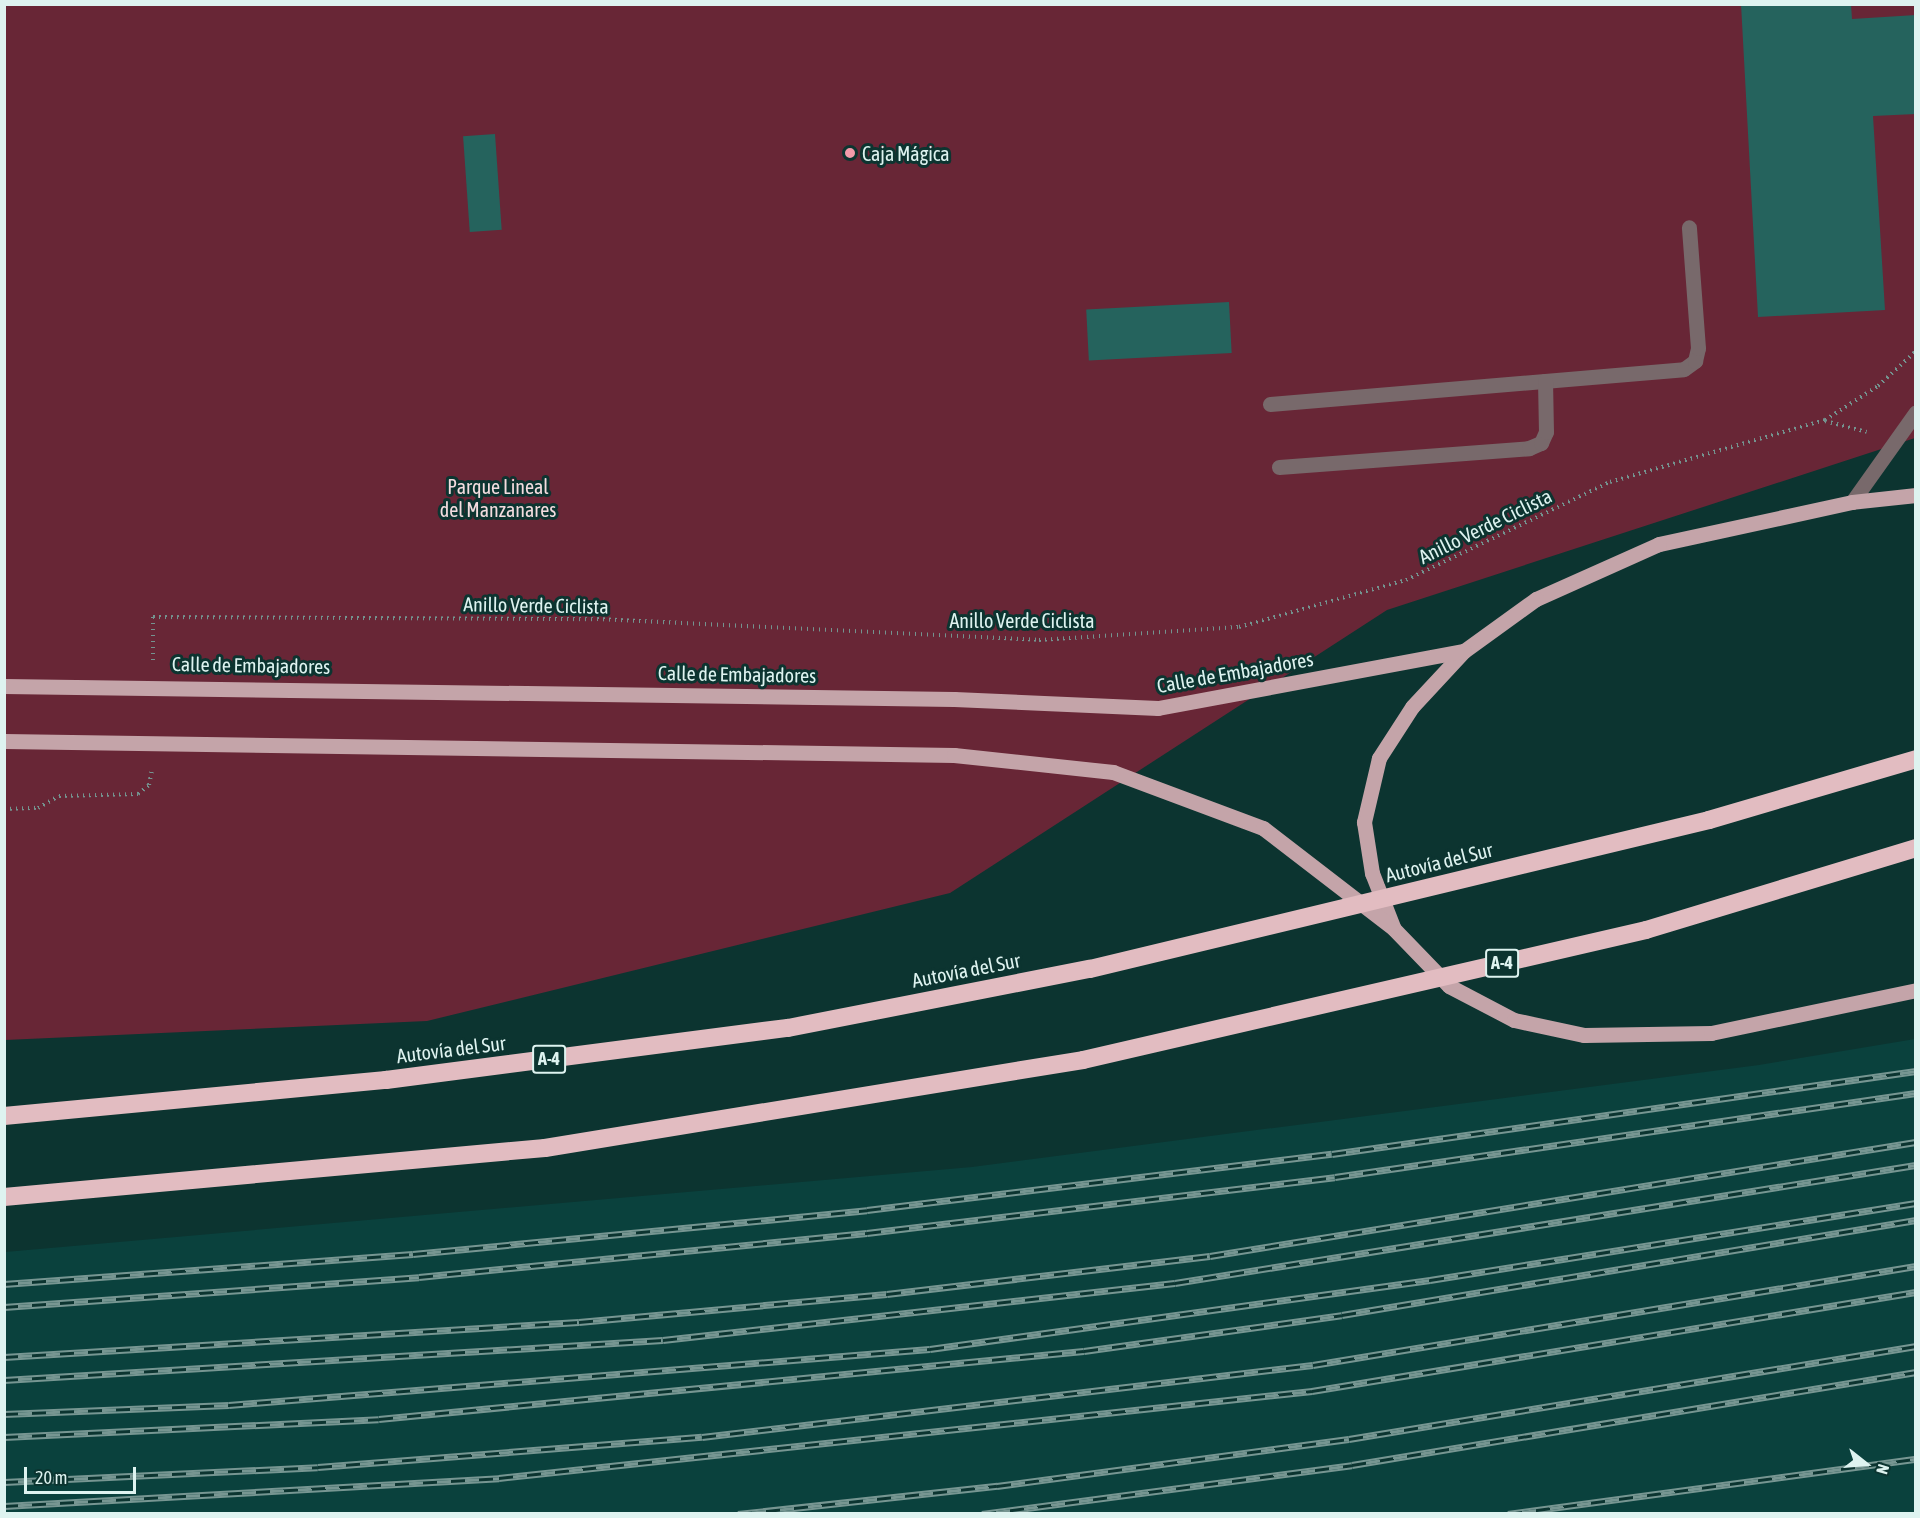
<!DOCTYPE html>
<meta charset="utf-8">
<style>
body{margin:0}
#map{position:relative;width:1920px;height:1518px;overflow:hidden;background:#0c3430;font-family:"Asap Condensed",sans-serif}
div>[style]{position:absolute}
.built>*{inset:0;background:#0a413d}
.green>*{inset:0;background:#682636}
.building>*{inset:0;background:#25635d;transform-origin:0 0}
.path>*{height:4px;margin-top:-2px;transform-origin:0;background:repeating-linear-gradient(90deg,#74938f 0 1.5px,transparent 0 6px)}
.minor>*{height:15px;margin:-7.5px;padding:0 7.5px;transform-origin:7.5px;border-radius:7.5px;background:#78696b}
.major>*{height:15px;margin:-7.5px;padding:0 7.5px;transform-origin:7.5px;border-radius:7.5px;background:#c4a4a9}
.highway>*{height:18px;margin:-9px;padding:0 9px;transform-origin:9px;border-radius:9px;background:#e2bcc1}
.rail>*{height:7px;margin-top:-3.5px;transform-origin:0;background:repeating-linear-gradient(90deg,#0c3430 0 14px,#779692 0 28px);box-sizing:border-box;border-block:2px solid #779692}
.highway-bridge>*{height:18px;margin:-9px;padding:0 9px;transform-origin:9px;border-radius:9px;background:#e2bcc1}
.dots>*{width:16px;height:16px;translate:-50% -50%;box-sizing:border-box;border:3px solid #0c3430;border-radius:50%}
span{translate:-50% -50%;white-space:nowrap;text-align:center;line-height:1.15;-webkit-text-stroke:6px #0c3430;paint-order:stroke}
.shield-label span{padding:2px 4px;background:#0c3430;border:2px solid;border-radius:4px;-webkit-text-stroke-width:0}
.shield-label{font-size:18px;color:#def3f0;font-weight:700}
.poi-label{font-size:20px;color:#def3f0}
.left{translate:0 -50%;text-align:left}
.park-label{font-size:20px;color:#f4dcdf}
.street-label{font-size:20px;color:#def3f0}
.frame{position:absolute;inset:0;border:6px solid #def3f0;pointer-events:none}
.north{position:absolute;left:1836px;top:1434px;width:60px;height:60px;-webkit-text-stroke:4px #0c3430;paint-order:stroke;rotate:107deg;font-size:16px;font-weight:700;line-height:24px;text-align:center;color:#def3f0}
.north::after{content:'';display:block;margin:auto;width:21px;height:27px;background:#def3f0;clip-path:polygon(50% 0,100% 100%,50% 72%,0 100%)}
.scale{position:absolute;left:24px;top:1467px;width:112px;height:27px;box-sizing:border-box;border:3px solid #def3f0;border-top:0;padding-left:8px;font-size:18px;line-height:21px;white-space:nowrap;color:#def3f0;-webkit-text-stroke:4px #0c3430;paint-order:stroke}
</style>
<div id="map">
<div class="built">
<i style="clip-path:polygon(1915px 1039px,1915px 1513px,5px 1513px,5px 1252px,972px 1167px,1759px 1065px)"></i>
</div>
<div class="green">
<i style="clip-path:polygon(4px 5px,1915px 5px,1915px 438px,1387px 610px,950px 893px,427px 1021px,5px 1040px)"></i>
</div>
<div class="building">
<i style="clip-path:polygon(1741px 4px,1851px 4px,1852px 19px,1916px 15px,1916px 114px,1873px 116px,1885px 310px,1758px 317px)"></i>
<i style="left:495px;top:134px;width:96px;height:32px;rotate:86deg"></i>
<i style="left:1229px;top:302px;width:51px;height:143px;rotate:87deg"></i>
</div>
<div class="path">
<i style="left:1825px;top:421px;width:43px;rotate:14.7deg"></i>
<i style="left:153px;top:660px;width:43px;rotate:-90deg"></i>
<i style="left:153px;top:617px;width:444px;rotate:0.3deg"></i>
<i style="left:597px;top:619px;width:442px;rotate:2.7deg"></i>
<i style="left:1039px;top:640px;width:200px;rotate:-3.7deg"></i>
<i style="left:1239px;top:627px;width:173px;rotate:-15.7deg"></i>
<i style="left:1406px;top:580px;width:226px;rotate:-25.7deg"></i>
<i style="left:1610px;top:482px;width:224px;rotate:-16.1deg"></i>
<i style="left:1825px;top:420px;width:63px;rotate:-32.7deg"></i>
<i style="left:1878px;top:386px;width:52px;rotate:-42.6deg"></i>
<i style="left:4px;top:809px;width:34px;rotate:-2deg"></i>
<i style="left:38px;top:808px;width:24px;rotate:-30deg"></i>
<i style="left:59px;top:796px;width:79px;rotate:-1.5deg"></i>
<i style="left:138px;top:794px;width:14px;rotate:-39deg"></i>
<i style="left:149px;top:785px;width:15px;rotate:-79deg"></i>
</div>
<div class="minor">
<i style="left:1270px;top:404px;width:415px;rotate:-4.8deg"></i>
<i style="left:1684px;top:369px;width:14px;rotate:-36deg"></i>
<i style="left:1695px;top:361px;width:13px;rotate:-77deg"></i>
<i style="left:1698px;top:348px;width:121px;rotate:-94.3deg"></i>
<i style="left:1279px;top:467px;width:251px;rotate:-4.3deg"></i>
<i style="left:1529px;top:448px;width:13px;rotate:-23deg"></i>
<i style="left:1541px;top:443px;width:12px;rotate:-66deg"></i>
<i style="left:1546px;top:432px;width:51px;rotate:-91.1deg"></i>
<i style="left:1852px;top:502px;width:110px;rotate:-54.6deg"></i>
</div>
<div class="major">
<i style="left:1916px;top:495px;width:64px;rotate:173.8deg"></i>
<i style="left:1852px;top:502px;width:198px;rotate:167.7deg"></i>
<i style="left:1659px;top:544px;width:135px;rotate:155.9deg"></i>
<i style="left:1536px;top:599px;width:89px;rotate:144.2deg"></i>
<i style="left:1464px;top:651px;width:76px;rotate:132.9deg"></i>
<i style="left:1412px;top:707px;width:61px;rotate:122.9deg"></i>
<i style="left:1379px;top:758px;width:66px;rotate:103.2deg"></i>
<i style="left:1364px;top:822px;width:52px;rotate:81.1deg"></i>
<i style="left:1372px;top:873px;width:60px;rotate:68.6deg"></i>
<i style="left:1394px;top:929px;width:79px;rotate:46deg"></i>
<i style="left:1449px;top:986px;width:73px;rotate:27.6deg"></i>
<i style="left:1514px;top:1020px;width:72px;rotate:12.1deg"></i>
<i style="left:1584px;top:1035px;width:127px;rotate:-0.9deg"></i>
<i style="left:1711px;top:1033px;width:209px;rotate:-11.8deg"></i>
<i style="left:4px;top:686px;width:950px;rotate:0.78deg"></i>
<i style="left:954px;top:699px;width:204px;rotate:2.5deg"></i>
<i style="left:1158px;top:708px;width:311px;rotate:-10.6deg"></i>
<i style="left:4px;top:741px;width:950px;rotate:0.84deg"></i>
<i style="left:954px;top:755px;width:160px;rotate:6.1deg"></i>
<i style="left:1113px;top:772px;width:160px;rotate:20.5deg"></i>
<i style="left:1263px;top:828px;width:165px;rotate:37.6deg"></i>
</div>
<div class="highway">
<i style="left:4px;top:1116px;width:384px;rotate:-5.4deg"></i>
<i style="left:386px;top:1080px;width:405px;rotate:-7.4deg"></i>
<i style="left:788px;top:1028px;width:308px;rotate:-11.1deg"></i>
<i style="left:4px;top:1197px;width:543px;rotate:-5.18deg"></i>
<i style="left:545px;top:1148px;width:545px;rotate:-9.29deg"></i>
</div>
<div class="rail">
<i style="left:4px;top:1284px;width:410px;rotate:-4.2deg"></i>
<i style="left:413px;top:1254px;width:456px;rotate:-5.5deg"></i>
<i style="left:867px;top:1210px;width:468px;rotate:-6.9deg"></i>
<i style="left:1332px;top:1154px;width:590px;rotate:-8.09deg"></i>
<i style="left:4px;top:1307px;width:416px;rotate:-4.1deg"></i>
<i style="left:419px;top:1277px;width:450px;rotate:-5.6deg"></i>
<i style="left:867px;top:1233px;width:471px;rotate:-6.8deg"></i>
<i style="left:1335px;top:1177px;width:587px;rotate:-8.23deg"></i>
<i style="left:4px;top:1357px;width:576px;rotate:-3.48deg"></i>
<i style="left:579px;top:1322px;width:309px;rotate:-5.2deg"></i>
<i style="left:887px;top:1294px;width:325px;rotate:-6.7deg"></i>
<i style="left:1210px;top:1256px;width:715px;rotate:-9.17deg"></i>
<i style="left:4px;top:1380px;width:660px;rotate:-3.47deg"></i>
<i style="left:663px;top:1340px;width:515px;rotate:-6.35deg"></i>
<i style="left:1175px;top:1283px;width:750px;rotate:-9.05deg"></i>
<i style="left:4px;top:1414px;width:225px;rotate:-2.3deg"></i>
<i style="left:229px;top:1405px;width:703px;rotate:-4.57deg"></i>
<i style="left:930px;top:1349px;width:505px;rotate:-7.86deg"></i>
<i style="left:1430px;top:1280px;width:492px;rotate:-9deg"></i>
<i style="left:4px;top:1437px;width:375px;rotate:-2.7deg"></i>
<i style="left:379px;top:1419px;width:708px;rotate:-5.51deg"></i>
<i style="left:1084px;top:1351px;width:260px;rotate:-7.9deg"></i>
<i style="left:1342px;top:1315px;width:582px;rotate:-9.4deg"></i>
<i style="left:4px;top:1482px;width:314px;rotate:-2.7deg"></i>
<i style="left:318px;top:1467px;width:385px;rotate:-4.5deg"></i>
<i style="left:702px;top:1437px;width:615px;rotate:-6.72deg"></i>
<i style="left:1313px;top:1365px;width:611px;rotate:-9.32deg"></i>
<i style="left:4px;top:1506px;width:496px;rotate:-3.2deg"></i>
<i style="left:499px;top:1478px;width:818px;rotate:-6.11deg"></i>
<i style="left:1312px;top:1391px;width:612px;rotate:-9.31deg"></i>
<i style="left:738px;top:1514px;width:261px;rotate:-6.2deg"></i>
<i style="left:997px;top:1486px;width:355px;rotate:-7.6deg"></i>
<i style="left:1349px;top:1439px;width:575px;rotate:-9.31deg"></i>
<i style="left:982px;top:1514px;width:373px;rotate:-7.5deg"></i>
<i style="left:1352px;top:1465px;width:572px;rotate:-9.36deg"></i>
<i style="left:1508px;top:1514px;width:412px;rotate:-7.7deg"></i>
</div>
<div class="highway-bridge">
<i style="left:1090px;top:969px;width:637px;rotate:-13.53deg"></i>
<i style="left:1709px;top:820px;width:216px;rotate:-16.4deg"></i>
<i style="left:1083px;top:1060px;width:578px;rotate:-13deg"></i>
<i style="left:1646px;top:930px;width:282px;rotate:-16.9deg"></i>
</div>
<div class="dots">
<i style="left:850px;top:153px;background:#f39aaa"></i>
</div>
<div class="shield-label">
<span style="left:1502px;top:963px">A-4</span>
<span style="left:549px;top:1059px">A-4</span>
</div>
<div class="poi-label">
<span class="left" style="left:862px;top:153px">Caja Mágica</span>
</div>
<div class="park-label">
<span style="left:498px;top:498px">Parque Lineal<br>del Manzanares</span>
</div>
<div class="street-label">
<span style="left:1485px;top:526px;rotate:-26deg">Anillo Verde Ciclista</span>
<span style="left:536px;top:605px;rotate:1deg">Anillo Verde Ciclista</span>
<span style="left:1022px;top:620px">Anillo Verde Ciclista</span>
<span style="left:251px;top:665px;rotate:1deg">Calle de Embajadores</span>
<span style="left:1235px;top:672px;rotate:-10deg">Calle de Embajadores</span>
<span style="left:737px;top:674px;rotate:1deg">Calle de Embajadores</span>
<span style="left:1439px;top:862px;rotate:-14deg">Autovía del Sur</span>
<span style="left:966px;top:970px;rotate:-11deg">Autovía del Sur</span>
<span style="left:451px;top:1049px;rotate:-7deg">Autovía del Sur</span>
</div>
<div class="frame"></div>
<div class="north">N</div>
<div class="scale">20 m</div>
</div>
